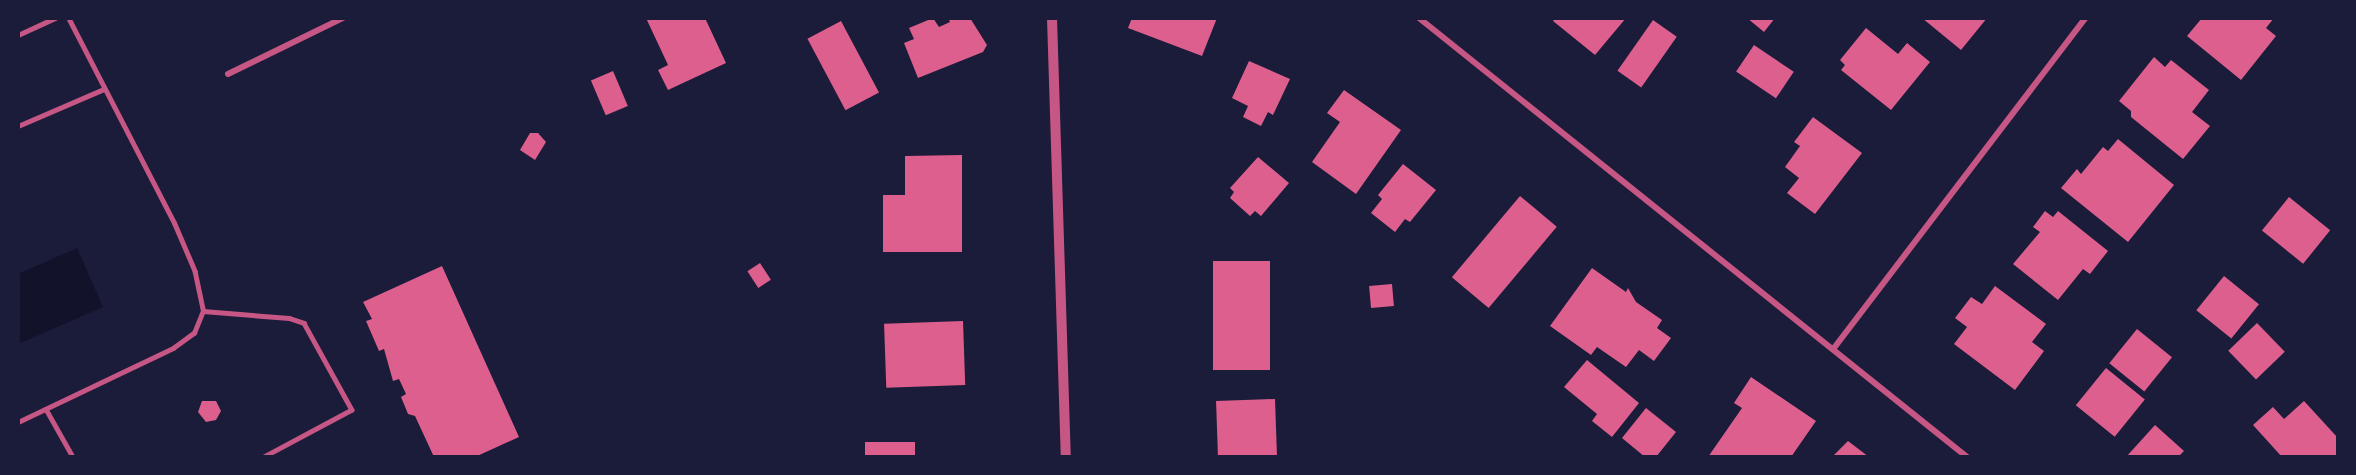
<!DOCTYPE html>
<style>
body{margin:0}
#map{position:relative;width:2356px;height:475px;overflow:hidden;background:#1b1b3a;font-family:Poppins,sans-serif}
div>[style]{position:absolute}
.water>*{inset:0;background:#12122b}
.building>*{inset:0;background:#dd5f8e;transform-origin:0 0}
.service>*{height:4.5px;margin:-2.25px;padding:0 2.25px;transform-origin:2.25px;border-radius:2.25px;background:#c65784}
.minor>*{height:6px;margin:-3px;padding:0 3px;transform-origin:3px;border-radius:3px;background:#c65784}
.tertiary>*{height:10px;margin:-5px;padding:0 5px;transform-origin:5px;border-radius:5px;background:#c65784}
span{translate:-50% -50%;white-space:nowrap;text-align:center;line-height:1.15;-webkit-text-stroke:6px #1b1b3a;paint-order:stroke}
.frame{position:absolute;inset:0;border:20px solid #1b1b3a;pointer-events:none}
</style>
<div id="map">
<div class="water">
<i style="clip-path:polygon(77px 248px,103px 307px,18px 344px,18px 274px)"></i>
</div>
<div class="building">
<i style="clip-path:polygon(646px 18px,705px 18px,726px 63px,668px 90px,658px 70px,668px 65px)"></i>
<i style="clip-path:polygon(933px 18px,939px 27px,950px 22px,948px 18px,970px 18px,987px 45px,983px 52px,918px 78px,904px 43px,914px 39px,909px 28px)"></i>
<i style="clip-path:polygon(1132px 18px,1217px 18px,1202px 56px,1128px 28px)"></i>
<i style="clip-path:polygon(1555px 18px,1626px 18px,1595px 55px,1553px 21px)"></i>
<i style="clip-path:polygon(1747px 18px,1775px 18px,1764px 32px)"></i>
<i style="clip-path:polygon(1922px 18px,1987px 18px,1961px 50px)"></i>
<i style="clip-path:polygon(2202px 18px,2274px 18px,2266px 28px,2276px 36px,2241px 80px,2187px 36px)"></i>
<i style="left:1653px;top:20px;width:29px;height:62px;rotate:35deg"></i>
<i style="left:841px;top:21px;width:81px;height:38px;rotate:62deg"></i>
<i style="clip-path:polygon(1866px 28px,1898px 54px,1907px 43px,1930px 62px,1891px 110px,1841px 70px,1845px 65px,1840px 60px)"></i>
<i style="left:1754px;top:45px;width:48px;height:32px;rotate:34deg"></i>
<i style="clip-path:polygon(2154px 57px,2165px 67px,2171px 60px,2209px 90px,2192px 112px,2210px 126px,2183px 159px,2131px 117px,2131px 111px,2119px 101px)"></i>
<i style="clip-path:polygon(1249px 61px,1290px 79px,1273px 115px,1268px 112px,1261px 126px,1243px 117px,1248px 106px,1232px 98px)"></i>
<i style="left:613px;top:71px;width:38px;height:24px;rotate:67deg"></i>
<i style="clip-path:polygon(1344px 90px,1401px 130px,1356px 194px,1312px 162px,1340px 122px,1327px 113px)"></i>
<i style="clip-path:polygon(1813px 117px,1862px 153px,1815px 214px,1787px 193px,1799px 178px,1785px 167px,1800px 146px,1794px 142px)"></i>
<i style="clip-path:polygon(530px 133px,538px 133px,546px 142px,535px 160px,520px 150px)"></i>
<i style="clip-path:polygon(2118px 139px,2174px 185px,2128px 242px,2061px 188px,2077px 169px,2081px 174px,2103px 147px,2108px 151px)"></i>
<i style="clip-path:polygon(962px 155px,962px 252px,883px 252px,883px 195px,905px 195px,905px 156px)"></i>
<i style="clip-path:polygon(1258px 157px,1289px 183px,1261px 216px,1255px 211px,1250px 216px,1230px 198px,1234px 192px,1230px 188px)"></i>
<i style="clip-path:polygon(1403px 164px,1436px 190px,1410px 222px,1405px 219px,1395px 232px,1371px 213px,1382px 199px,1378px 195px)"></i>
<i style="left:1520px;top:196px;width:48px;height:106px;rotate:40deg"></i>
<i style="left:2289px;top:197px;width:53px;height:43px;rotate:39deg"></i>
<i style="clip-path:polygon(2045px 211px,2053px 217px,2058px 211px,2108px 251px,2090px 274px,2083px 269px,2058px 300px,2013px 264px,2040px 232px,2033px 227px)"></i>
<i style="left:1213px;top:261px;width:57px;height:109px"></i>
<i style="left:760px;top:263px;width:20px;height:15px;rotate:57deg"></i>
<i style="clip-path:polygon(442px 266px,519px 437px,475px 457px,434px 457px,415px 416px,408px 414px,401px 397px,406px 394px,399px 379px,393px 381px,384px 349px,379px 351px,366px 321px,372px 319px,363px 302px)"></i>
<i style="clip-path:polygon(1592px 268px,1626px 292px,1628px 288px,1636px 302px,1662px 320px,1657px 328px,1671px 338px,1654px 361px,1639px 350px,1626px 367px,1597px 347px,1591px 355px,1550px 326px)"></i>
<i style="left:2224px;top:276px;width:45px;height:44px;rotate:39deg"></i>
<i style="left:1392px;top:284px;width:22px;height:23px;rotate:85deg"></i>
<i style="clip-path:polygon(1995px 286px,2046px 324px,2032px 342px,2044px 351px,2015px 390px,1954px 344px,1967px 327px,1955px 318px,1971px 297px,1982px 304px)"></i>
<i style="left:963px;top:321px;width:64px;height:79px;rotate:88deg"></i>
<i style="left:2257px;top:323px;width:40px;height:40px;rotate:46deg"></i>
<i style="left:2137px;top:329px;width:45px;height:44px;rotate:39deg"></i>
<i style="clip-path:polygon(1587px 360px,1639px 403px,1612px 437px,1592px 421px,1597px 414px,1564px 387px)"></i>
<i style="left:2106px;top:368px;width:50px;height:48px;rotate:39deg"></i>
<i style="clip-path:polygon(1751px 377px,1816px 421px,1791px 457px,1708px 457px,1742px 408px,1734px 403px)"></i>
<i style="left:1275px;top:399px;width:58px;height:59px;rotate:88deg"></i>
<i style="clip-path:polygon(202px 401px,216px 401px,221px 411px,216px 420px,206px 422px,198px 412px)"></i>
<i style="clip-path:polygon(2304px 401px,2338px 438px,2338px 457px,2282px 457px,2253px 425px,2273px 407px,2284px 419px)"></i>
<i style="clip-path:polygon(1646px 408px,1676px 432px,1656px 457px,1645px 457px,1622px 438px)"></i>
<i style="clip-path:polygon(2155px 425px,2184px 451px,2178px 457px,2126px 457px)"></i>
<i style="clip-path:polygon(1848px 441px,1869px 457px,1832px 457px)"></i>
<i style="left:915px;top:442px;width:15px;height:50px;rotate:90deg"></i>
</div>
<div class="service">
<i style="left:18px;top:35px;width:41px;rotate:-24.7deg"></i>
<i style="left:18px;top:126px;width:94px;rotate:-23.3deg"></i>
<i style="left:203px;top:311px;width:86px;rotate:4.7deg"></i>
<i style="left:289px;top:318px;width:16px;rotate:18deg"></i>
<i style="left:304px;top:323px;width:99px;rotate:61.1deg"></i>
<i style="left:352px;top:410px;width:100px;rotate:151.9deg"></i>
<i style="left:46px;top:409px;width:55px;rotate:60.6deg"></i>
<i style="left:18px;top:422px;width:172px;rotate:-25.5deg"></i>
<i style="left:173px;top:348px;width:26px;rotate:-36deg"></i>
<i style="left:194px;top:333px;width:24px;rotate:-68deg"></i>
<i style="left:203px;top:311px;width:40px;rotate:-102deg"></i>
<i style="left:195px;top:272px;width:53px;rotate:-113.2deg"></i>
<i style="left:174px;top:223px;width:231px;rotate:-117.3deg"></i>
</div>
<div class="minor">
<i style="left:1419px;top:18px;width:702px;rotate:38.7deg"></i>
<i style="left:228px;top:74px;width:128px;rotate:-26deg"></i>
<i style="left:1834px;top:348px;width:415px;rotate:-52.7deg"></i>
</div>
<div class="tertiary">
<i style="left:1052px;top:18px;width:439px;rotate:88.2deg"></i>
</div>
<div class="frame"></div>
</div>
